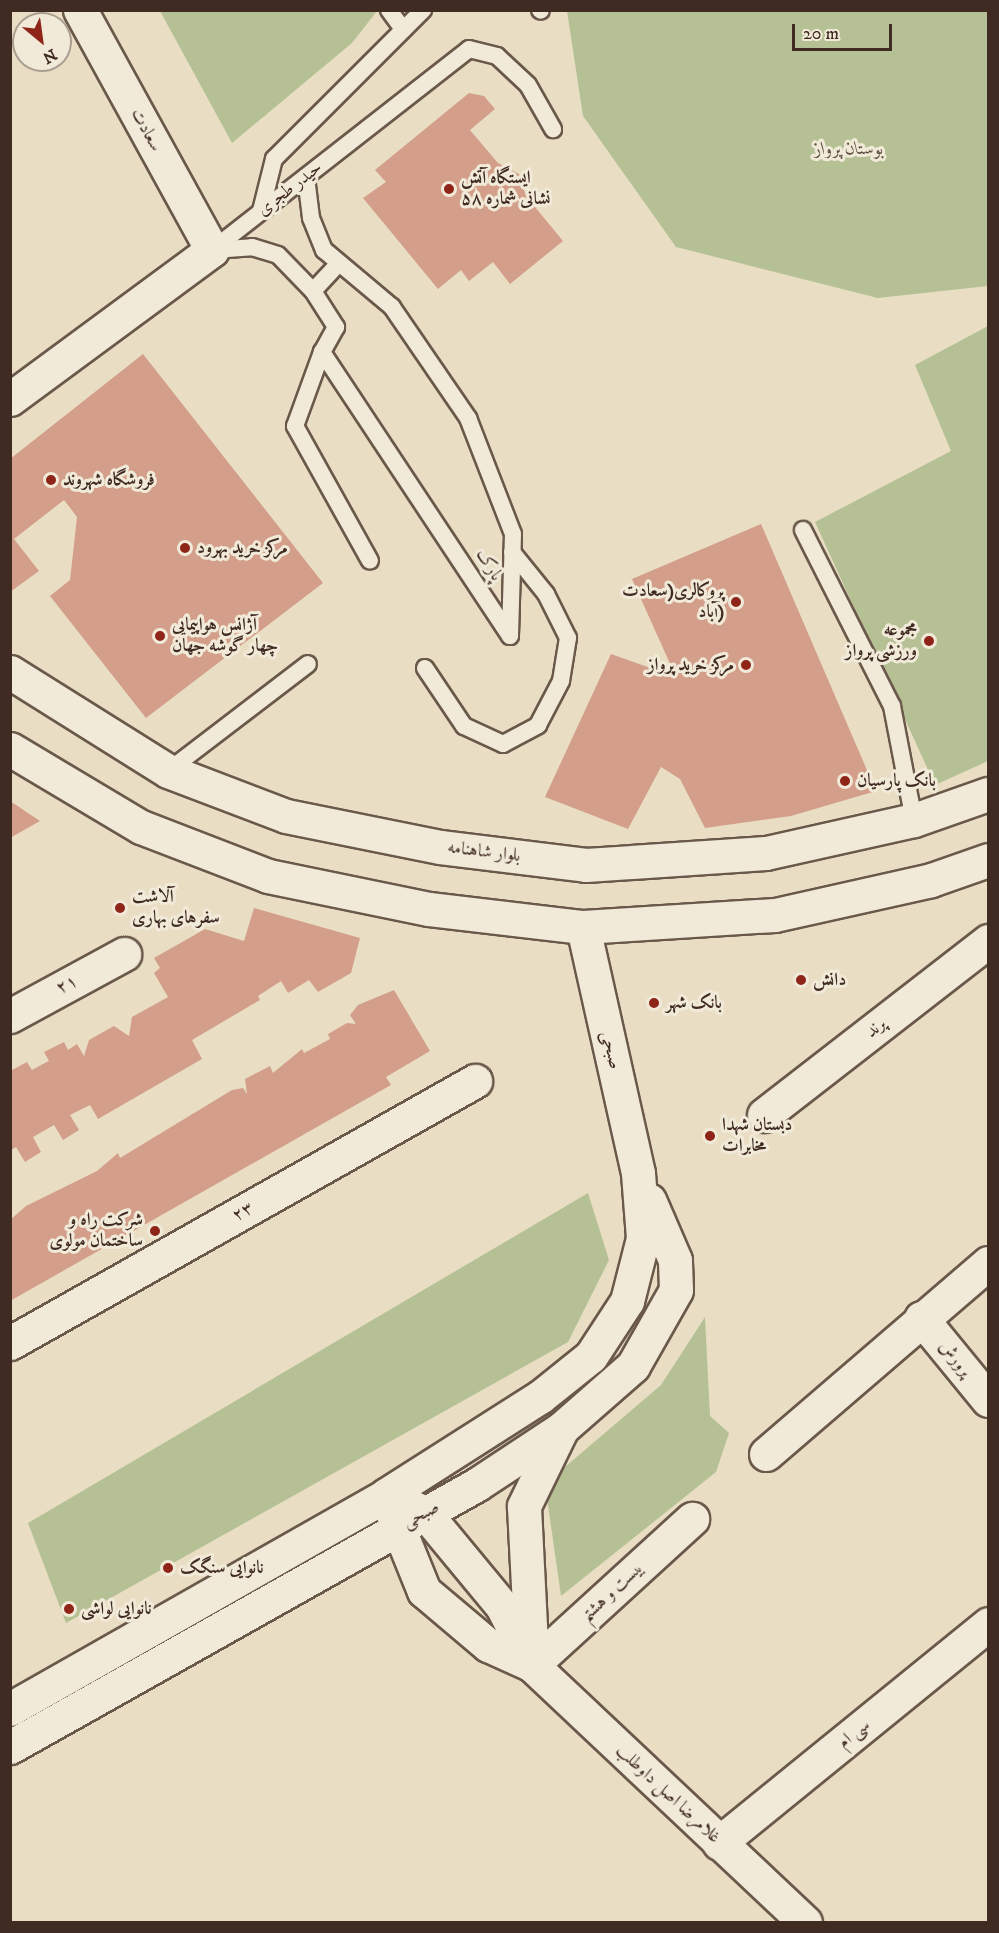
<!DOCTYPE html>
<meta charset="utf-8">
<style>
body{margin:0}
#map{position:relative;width:999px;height:1933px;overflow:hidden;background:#e9dec4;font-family:"IM FELL DW Pica",Amiri,serif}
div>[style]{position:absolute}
.green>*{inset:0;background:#b5c195}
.building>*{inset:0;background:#d39f8a}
.roads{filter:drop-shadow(2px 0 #6a584a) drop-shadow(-2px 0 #6a584a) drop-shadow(0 2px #6a584a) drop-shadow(0 -2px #6a584a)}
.lane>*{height:16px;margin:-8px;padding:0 8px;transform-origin:8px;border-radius:8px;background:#f1ead9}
.street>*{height:33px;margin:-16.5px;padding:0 16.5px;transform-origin:16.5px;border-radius:16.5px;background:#f1ead9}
.secondary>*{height:33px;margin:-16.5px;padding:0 16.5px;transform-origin:16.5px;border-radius:16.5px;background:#f1ead9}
.dots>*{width:16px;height:16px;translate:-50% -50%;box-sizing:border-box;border:3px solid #f1ead9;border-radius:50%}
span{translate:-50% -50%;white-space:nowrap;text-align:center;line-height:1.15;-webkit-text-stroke:6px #f1ead9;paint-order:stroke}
.street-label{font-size:18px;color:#402b22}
.park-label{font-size:18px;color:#5d503f;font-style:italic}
.poi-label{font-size:18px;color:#402b22;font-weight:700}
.left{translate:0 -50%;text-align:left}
.right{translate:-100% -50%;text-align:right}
.frame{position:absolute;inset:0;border:12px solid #402b22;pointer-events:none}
.north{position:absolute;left:12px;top:12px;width:60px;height:60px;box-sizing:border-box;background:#f1ead9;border:2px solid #aa9e90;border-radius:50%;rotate:151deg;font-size:16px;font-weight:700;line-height:24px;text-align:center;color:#402b22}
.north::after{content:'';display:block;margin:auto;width:21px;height:27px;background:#8f2418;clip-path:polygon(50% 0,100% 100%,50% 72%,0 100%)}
.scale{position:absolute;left:792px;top:24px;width:100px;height:27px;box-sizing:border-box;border:3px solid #402b22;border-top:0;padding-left:8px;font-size:18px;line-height:21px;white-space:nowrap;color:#402b22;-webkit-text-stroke:4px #f1ead9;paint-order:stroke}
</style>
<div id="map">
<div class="green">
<i style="clip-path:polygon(160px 11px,377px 11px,352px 43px,232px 143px)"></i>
<i style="clip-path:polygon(567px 11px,988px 11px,988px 286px,878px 298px,676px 247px,583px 116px)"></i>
<i style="clip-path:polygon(988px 326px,988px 761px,935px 785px,815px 522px,951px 451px,915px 365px)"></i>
<i style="clip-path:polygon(588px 1193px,609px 1260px,568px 1342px,66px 1623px,28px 1523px)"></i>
<i style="clip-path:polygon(705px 1317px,710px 1416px,729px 1433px,716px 1472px,561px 1596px,545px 1484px,661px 1385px)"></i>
</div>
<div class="building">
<i style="clip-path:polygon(469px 93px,484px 96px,495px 109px,470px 130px,498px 163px,519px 174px,526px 196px,563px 241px,510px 284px,493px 262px,469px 281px,461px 270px,438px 289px,363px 198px,386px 182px,375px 170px)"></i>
<i style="clip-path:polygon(143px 354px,323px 583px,146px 718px,50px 596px,70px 580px,77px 517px,64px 500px,14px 539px,39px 571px,10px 592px,10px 459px)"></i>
<i style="clip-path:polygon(761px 524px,876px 791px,791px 816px,705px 828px,680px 779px,661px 767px,628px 829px,545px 797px,611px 654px,676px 677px,632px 579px)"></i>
<i style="clip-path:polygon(10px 801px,40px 821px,10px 838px)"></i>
<i style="clip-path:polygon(254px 908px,360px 938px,351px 973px,318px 992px,309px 980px,288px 993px,281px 981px,258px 996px,260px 1000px,192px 1040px,202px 1059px,98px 1119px,90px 1105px,70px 1115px,79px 1130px,63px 1140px,54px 1125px,33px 1137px,41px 1152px,25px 1162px,16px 1147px,10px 1151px,10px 1071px,27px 1062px,32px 1070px,41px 1065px,49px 1061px,44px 1052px,64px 1042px,68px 1050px,77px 1044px,84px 1056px,89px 1040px,114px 1026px,129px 1036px,132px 1017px,168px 997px,154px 973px,160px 968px,154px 958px,205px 929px,244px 941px)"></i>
<i style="clip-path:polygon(394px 990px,430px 1051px,386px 1077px,391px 1085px,10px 1301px,10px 1220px,26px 1206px,97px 1171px,118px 1153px,120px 1158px,232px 1090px,243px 1088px,247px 1094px,245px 1079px,270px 1066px,273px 1073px,302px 1049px,304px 1053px,330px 1039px,328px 1034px,347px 1023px,356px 1024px,350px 1015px,358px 1005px)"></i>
</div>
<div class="roads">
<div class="lane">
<i style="left:389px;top:10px;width:24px;rotate:54deg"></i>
<i style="left:540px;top:10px;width:1px;rotate:45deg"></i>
<i style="left:306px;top:177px;width:41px;rotate:83deg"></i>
<i style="left:311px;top:218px;width:35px;rotate:68deg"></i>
<i style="left:324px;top:250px;width:89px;rotate:40deg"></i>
<i style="left:392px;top:307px;width:135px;rotate:55.6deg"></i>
<i style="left:468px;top:418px;width:124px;rotate:68.8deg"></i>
<i style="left:513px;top:534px;width:102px;rotate:91.7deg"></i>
<i style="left:510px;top:636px;width:341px;rotate:-123.5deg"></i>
<i style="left:322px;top:352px;width:79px;rotate:110deg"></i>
<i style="left:295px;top:426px;width:154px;rotate:60.9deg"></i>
<i style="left:261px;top:211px;width:54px;rotate:-76deg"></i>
<i style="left:274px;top:159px;width:211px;rotate:-45deg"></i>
<i style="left:212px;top:250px;width:326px;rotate:-38deg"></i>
<i style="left:469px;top:49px;width:29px;rotate:14deg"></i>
<i style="left:497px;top:56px;width:42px;rotate:43.1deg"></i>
<i style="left:528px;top:85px;width:51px;rotate:60.4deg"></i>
<i style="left:213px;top:250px;width:39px;rotate:-4deg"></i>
<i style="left:252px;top:247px;width:27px;rotate:17deg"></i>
<i style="left:278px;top:255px;width:50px;rotate:45.8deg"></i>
<i style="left:313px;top:291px;width:43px;rotate:57.4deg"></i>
<i style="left:336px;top:327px;width:29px;rotate:119deg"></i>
<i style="left:313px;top:291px;width:34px;rotate:-47deg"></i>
<i style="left:803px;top:530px;width:197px;rotate:63.2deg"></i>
<i style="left:892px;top:706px;width:116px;rotate:79.1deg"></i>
<i style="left:425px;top:668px;width:70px;rotate:56.1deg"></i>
<i style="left:464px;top:726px;width:43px;rotate:24.8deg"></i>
<i style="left:503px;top:744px;width:40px;rotate:-28deg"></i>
<i style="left:538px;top:725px;width:50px;rotate:-62.4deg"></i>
<i style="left:561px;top:681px;width:44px;rotate:-80.8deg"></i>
<i style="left:568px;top:638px;width:49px;rotate:-116.6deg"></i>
<i style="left:546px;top:594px;width:54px;rotate:-129deg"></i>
<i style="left:168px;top:771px;width:176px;rotate:-37.4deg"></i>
</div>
<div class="street">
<i style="left:10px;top:399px;width:251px;rotate:-36.4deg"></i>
<i style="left:212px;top:250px;width:274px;rotate:-118.8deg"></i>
<i style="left:10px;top:1016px;width:130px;rotate:-28.5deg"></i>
<i style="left:764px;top:1115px;width:284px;rotate:-37.8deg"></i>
<i style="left:921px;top:1318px;width:106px;rotate:50.7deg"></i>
<i style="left:10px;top:1343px;width:534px;rotate:-29.4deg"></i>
<i style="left:766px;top:1454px;width:293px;rotate:-40.7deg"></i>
<i style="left:386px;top:1495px;width:43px;rotate:24.8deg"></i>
<i style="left:425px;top:1513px;width:121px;rotate:50.4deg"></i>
<i style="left:502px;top:1606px;width:66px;rotate:63deg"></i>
<i style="left:532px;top:1665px;width:375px;rotate:43.3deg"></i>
<i style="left:388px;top:1502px;width:96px;rotate:68deg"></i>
<i style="left:424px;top:1591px;width:84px;rotate:40.2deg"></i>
<i style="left:488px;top:1645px;width:48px;rotate:24.4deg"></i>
<i style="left:532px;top:1665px;width:217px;rotate:-42.4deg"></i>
<i style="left:719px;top:1843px;width:347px;rotate:-39.1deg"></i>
</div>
<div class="secondary">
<i style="left:10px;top:672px;width:186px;rotate:32.1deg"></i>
<i style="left:168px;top:771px;width:126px;rotate:20.9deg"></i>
<i style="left:286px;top:816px;width:157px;rotate:11.4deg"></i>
<i style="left:440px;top:847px;width:147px;rotate:7deg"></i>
<i style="left:586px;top:865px;width:180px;rotate:-3.8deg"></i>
<i style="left:766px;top:853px;width:152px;rotate:-12.6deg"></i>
<i style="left:914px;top:820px;width:78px;rotate:-19.4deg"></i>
<i style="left:10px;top:749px;width:152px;rotate:30.8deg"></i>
<i style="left:141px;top:827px;width:136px;rotate:21.1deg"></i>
<i style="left:268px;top:876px;width:164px;rotate:11.6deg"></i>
<i style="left:429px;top:909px;width:155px;rotate:6.7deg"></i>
<i style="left:583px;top:927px;width:192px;rotate:-3.6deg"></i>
<i style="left:775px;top:915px;width:160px;rotate:-12.6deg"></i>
<i style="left:931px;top:880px;width:60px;rotate:-19.3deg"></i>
<i style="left:532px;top:1665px;width:159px;rotate:-92.9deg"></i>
<i style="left:524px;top:1506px;width:85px;rotate:-64deg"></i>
<i style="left:10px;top:1709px;width:433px;rotate:-29.6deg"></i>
<i style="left:386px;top:1495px;width:183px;rotate:-32.5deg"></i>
<i style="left:540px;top:1397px;width:65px;rotate:-38.8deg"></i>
<i style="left:591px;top:1356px;width:66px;rotate:-56.8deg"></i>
<i style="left:627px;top:1301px;width:65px;rotate:-75.7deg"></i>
<i style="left:643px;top:1238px;width:65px;rotate:-94.4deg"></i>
<i style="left:638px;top:1173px;width:252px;rotate:-102.6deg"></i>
<i style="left:10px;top:1747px;width:535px;rotate:-29.35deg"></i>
<i style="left:476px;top:1485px;width:102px;rotate:-33.4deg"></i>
<i style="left:561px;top:1429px;width:96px;rotate:-41.2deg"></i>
<i style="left:633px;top:1366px;width:87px;rotate:-60.5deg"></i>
<i style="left:676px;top:1290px;width:30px;rotate:-92deg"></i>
<i style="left:675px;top:1260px;width:65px;rotate:-113.4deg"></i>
</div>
</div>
<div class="dots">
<i style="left:449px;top:189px;background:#8f2418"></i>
<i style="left:51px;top:480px;background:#8f2418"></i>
<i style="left:185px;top:548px;background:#8f2418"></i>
<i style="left:736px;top:602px;background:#8f2418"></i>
<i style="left:160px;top:636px;background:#8f2418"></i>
<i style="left:929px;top:641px;background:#8f2418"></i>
<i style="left:746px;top:665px;background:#8f2418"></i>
<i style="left:845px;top:781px;background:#8f2418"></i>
<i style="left:120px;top:908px;background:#8f2418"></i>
<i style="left:801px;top:980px;background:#8f2418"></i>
<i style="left:654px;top:1003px;background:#8f2418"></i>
<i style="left:710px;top:1136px;background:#8f2418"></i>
<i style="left:155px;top:1231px;background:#8f2418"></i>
<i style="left:168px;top:1568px;background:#8f2418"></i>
<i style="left:69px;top:1609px;background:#8f2418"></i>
</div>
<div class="street-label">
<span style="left:146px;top:130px;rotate:61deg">سعادت</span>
<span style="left:290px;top:189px;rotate:-38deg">حیدر طجری</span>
<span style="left:489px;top:565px;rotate:59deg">پارک</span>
<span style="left:484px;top:852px;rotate:7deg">بلوار شاهنامه</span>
<span style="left:67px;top:985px;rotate:-29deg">۲۱</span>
<span style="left:876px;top:1028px;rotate:-38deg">پرند</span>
<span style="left:611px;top:1050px;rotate:77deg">صبحی</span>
<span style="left:243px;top:1212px;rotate:-29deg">۲۳</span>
<span style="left:955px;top:1359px;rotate:51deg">پرورش</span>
<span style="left:421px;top:1515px;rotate:-28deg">صبحی</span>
<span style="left:612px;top:1592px;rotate:-43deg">بیست و هشتم</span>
<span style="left:854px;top:1734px;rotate:-39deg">سی ام</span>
<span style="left:668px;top:1794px;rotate:43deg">غلامرضا اصل داوطلب</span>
</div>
<div class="park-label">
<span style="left:849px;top:149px">بوستان پرواز</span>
</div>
<div class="poi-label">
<span class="left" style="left:461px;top:189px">ایستگاه آتش<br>نشانی شماره ۵۸</span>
<span class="left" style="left:63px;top:480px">فروشگاه شهروند</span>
<span class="left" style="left:197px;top:548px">مرکز خرید بهرود</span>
<span class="right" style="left:724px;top:602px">پروکالری(سعادت<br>آباد)</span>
<span class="left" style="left:172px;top:636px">آژانس هواپیمایی<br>چهار گوشه جهان</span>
<span class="right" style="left:917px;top:641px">مجموعه<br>ورزشی پرواز</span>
<span class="right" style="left:734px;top:665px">مرکز خرید پرواز</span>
<span class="left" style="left:857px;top:781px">بانک پارسیان</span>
<span class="left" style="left:132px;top:908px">آلاشت<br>سفرهای بهاری</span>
<span class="left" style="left:813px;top:980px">دانش</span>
<span class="left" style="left:666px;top:1003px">بانک شهر</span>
<span class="left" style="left:722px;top:1136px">دبستان شهدا<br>مخابرات</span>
<span class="right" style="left:143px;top:1231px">شرکت راه و<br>ساختمان مولوی</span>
<span class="left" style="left:180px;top:1568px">نانوایی سنگک</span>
<span class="left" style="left:81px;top:1609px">نانوایی لواشی</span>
</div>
<div class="frame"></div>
<div class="north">N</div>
<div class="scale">20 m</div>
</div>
